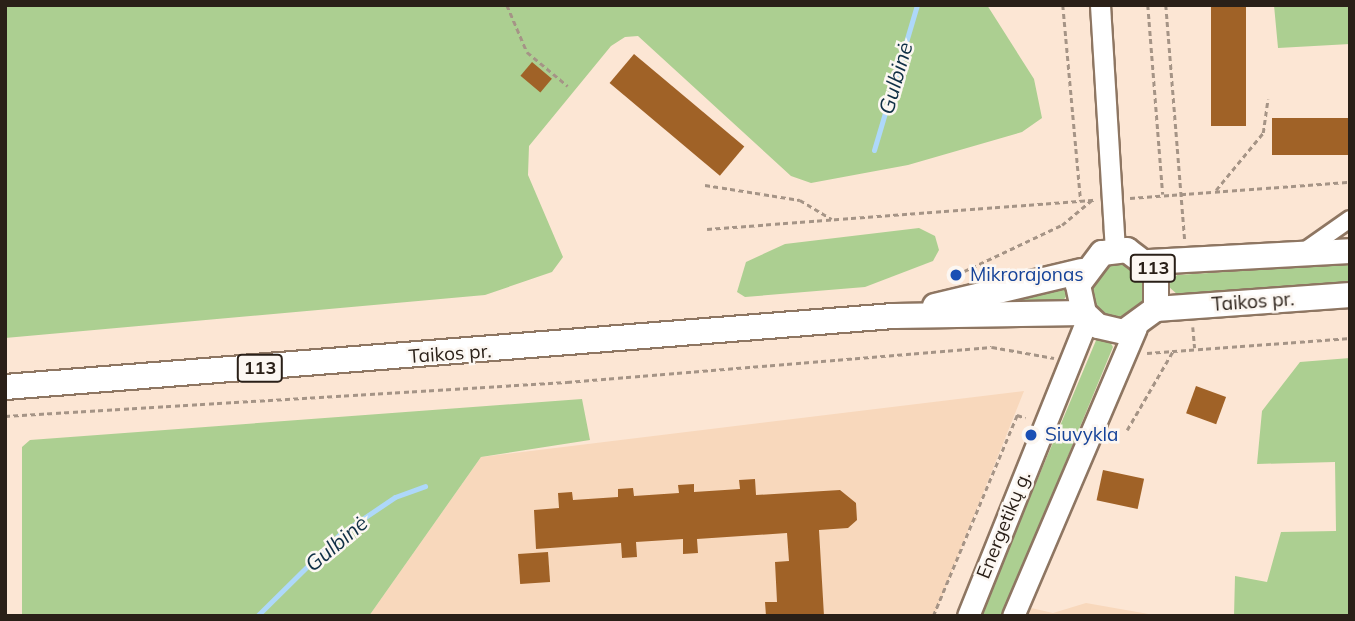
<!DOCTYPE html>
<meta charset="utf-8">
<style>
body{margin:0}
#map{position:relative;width:1355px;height:621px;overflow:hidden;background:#fce6d4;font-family:Mulish,sans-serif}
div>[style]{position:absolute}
.built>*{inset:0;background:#f8d8bc}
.green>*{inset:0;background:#accf91}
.round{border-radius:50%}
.stream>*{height:5px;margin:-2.5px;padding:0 2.5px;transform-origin:2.5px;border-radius:2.5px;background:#aed8fa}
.building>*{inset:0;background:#a06227;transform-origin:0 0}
.path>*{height:2.5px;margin-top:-1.25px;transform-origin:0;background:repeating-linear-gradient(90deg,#a59486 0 5px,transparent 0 8.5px)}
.roads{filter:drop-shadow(2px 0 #8e7662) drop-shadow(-2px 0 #8e7662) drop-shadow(0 2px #8e7662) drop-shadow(0 -2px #8e7662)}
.minor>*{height:16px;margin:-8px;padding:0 8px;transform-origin:8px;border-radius:8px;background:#fff}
.tertiary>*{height:19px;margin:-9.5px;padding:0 9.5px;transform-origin:9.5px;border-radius:9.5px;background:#fff}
.secondary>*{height:21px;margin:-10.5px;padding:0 10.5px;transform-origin:10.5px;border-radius:10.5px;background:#fff}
.primary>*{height:24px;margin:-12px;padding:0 12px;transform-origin:12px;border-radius:12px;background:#fff}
.dots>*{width:19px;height:19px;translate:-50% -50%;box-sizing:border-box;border:4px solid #fcf7f2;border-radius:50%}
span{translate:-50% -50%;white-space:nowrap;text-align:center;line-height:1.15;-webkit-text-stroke:5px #fcf7f2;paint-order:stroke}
.shield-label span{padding:2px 5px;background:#fcf7f2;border:2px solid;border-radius:5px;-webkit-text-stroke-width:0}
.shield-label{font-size:18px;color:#2a2018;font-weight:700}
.transit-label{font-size:19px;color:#164399}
.left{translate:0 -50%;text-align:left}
.street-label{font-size:19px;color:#2a2018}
.water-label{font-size:21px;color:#0f2f45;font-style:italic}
.frame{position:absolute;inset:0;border:7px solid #2a2018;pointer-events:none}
</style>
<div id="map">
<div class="built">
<i style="clip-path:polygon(1024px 391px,934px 616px,369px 616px,481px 457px)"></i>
<i style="clip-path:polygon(1086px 603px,1160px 616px,1027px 616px,1031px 608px,1053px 613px)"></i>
</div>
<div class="green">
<i style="clip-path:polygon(5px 5px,987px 5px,1034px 79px,1042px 118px,1022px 132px,908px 165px,811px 183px,791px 176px,638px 36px,625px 37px,611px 46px,529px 146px,528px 175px,563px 257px,552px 272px,485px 295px,5px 338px)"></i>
<i style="clip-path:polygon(1274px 5px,1350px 5px,1350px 44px,1278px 48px)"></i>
<i style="clip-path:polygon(919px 228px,935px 236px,939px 250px,933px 261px,865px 287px,745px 297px,737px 292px,746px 262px,785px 244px)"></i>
<i class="round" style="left:1090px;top:262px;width:56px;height:56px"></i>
<i style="clip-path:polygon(1350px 264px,1350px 283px,1178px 295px,1168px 286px,1177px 275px)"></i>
<i style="clip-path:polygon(1062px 287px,1068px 294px,1062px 302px,1017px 304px,1019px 298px)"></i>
<i style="clip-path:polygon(1097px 338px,1108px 338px,1113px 347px,1002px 616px,980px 616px)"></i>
<i style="clip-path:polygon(1350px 358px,1350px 616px,1234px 616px,1235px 576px,1267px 582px,1281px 532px,1336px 531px,1335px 462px,1257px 464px,1262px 411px,1300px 362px)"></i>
<i style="clip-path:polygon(582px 399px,590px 440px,481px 457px,369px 616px,22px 616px,22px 447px,30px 440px)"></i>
</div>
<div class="stream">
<i style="left:874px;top:150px;width:151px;rotate:-73.5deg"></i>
<i style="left:257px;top:616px;width:117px;rotate:-44.7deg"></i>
<i style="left:340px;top:534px;width:66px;rotate:-33.9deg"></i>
<i style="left:395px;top:497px;width:32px;rotate:-20deg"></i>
</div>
<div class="building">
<i style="left:1211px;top:5px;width:35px;height:121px"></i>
<i style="left:634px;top:54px;width:144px;height:38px;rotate:40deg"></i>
<i style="left:532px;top:62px;width:26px;height:18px;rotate:40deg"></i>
<i style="left:1350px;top:118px;width:37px;height:78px;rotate:90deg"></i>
<i style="left:1196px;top:386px;width:32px;height:29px;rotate:20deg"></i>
<i style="left:1103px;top:470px;width:42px;height:31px;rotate:12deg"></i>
<i style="clip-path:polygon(755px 479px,756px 495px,840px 490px,856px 503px,857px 520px,848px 528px,819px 530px,824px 616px,766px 616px,765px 602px,777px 602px,775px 562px,789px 561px,787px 533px,697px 539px,698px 553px,683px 554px,683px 539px,636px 542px,637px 557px,622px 558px,621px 543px,536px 549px,534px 510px,559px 508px,558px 493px,572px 492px,573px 500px,618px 497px,618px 489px,633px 488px,634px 496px,679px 493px,678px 485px,694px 484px,694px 492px,740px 489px,739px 480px)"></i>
<i style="left:548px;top:552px;width:30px;height:30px;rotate:86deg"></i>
</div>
<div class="path">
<i style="left:507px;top:5px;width:51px;rotate:66.9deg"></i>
<i style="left:527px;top:52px;width:53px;rotate:39.7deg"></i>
<i style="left:1063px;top:5px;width:197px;rotate:84.8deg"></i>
<i style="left:1148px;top:5px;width:190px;rotate:85.5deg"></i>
<i style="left:1166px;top:5px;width:237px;rotate:85.4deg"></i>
<i style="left:705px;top:185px;width:96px;rotate:9deg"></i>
<i style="left:800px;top:200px;width:37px;rotate:31deg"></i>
<i style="left:1216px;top:190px;width:74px;rotate:-50.5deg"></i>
<i style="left:1263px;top:133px;width:34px;rotate:-82deg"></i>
<i style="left:1130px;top:198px;width:221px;rotate:-4.2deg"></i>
<i style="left:707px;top:229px;width:389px;rotate:-4.3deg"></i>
<i style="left:956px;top:275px;width:117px;rotate:-25.3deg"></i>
<i style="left:1062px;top:225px;width:38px;rotate:-40deg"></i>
<i style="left:1193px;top:327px;width:21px;rotate:85deg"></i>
<i style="left:1147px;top:353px;width:204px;rotate:-4.2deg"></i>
<i style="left:5px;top:416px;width:563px;rotate:-3.46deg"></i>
<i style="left:567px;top:382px;width:426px;rotate:-4.7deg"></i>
<i style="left:992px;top:347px;width:63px;rotate:10.1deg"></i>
<i style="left:1127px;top:430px;width:91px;rotate:-59.8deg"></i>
<i style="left:933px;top:616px;width:218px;rotate:-67.3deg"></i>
<i style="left:1017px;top:415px;width:9px;rotate:18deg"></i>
</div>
<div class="roads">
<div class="minor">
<i style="left:1303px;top:252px;width:57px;rotate:-35.1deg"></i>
</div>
<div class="tertiary">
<i style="left:1100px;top:5px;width:244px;rotate:86.5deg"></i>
</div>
<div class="secondary">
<i style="left:968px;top:616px;width:321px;rotate:-68.1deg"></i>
<i style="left:1013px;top:616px;width:313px;rotate:-66.9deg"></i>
</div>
<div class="primary">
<i style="left:1149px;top:262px;width:201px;rotate:-3.1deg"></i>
<i style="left:935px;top:306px;width:151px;rotate:-13.4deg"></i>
<i style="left:1156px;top:309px;width:195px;rotate:-4.1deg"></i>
<i style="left:5px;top:387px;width:892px;rotate:-4.57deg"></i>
<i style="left:894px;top:316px;width:190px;rotate:-0.9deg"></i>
<i style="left:1084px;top:313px;width:19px;rotate:43deg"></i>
<i style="left:1098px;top:326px;width:27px;rotate:13deg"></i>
<i style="left:1124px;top:332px;width:39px;rotate:-36deg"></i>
<i style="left:1156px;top:309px;width:37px;rotate:-90deg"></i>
<i style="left:1156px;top:272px;width:36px;rotate:-143deg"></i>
<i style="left:1127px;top:250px;width:25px;rotate:173deg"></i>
<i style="left:1102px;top:253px;width:40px;rotate:127deg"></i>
<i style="left:1078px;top:285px;width:29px;rotate:78deg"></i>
</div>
</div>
<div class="dots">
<i style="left:956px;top:275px;background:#1a4fb4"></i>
<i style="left:1031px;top:435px;background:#1a4fb4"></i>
</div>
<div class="shield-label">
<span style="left:1153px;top:268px">113</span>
<span style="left:260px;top:368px">113</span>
</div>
<div class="transit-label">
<span class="left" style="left:970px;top:275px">Mikrorajonas</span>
<span class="left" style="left:1045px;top:435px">Siuvykla</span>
</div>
<div class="street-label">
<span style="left:1253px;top:302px;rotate:-4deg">Taikos pr.</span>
<span style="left:450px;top:354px;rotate:-4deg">Taikos pr.</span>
<span style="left:1004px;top:525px;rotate:-68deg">Energetikų g.</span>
</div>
<div class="water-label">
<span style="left:895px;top:78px;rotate:-74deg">Gulbinė</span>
<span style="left:336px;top:543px;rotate:-40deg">Gulbinė</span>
</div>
<div class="frame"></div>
</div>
